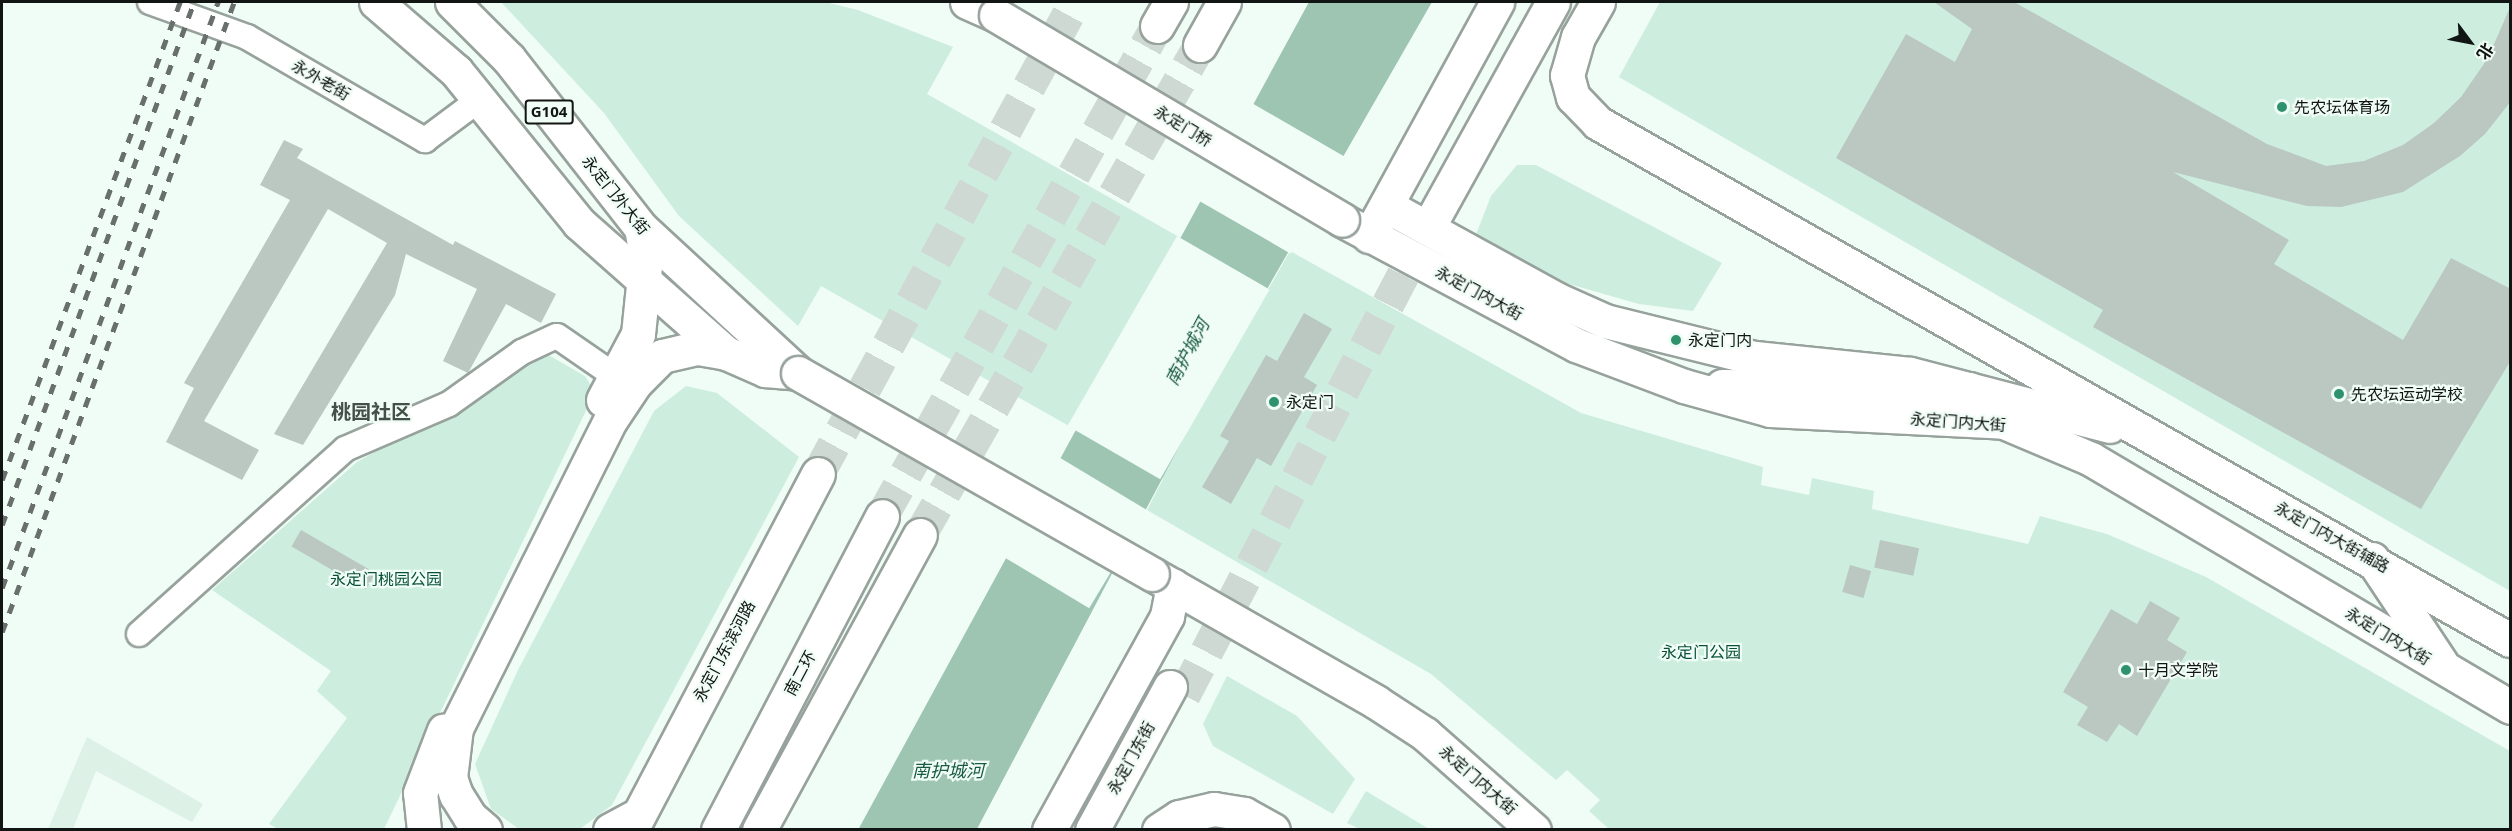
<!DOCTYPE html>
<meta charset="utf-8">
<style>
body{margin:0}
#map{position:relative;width:2512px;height:831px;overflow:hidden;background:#f0fcf6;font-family:"Noto Sans","Noto Sans SC",sans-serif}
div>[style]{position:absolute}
.built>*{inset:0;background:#ddf1e7}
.green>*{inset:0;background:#cdeede}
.water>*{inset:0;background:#9ec4b2}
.pier>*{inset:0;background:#f0fcf6;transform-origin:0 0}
.building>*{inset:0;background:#bbc7c1;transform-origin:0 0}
.secondary-tunnel>*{height:33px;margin-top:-16.5px;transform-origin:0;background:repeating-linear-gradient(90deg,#cfd9d4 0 33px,transparent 0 49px)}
.highway-tunnel>*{height:33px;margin-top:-16.5px;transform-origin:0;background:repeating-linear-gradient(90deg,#cfd9d4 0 33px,transparent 0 49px)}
.roads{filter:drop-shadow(2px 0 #97a29c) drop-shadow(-2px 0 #97a29c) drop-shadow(0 2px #97a29c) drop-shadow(0 -2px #97a29c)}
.street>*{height:24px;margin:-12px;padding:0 12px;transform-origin:12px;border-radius:12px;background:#fff}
.secondary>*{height:33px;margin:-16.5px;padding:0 16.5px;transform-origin:16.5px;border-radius:16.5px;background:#fff}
.primary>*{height:33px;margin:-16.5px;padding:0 16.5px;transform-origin:16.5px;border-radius:16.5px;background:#fff}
.highway>*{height:33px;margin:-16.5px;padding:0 16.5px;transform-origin:16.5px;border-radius:16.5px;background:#fff}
.rail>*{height:4.5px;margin-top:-2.25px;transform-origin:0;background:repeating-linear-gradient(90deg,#686f6c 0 10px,transparent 0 20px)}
.bridges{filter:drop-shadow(2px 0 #97a29c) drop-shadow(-2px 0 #97a29c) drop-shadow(0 2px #97a29c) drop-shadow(0 -2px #97a29c)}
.primary-bridge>*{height:33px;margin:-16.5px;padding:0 16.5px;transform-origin:16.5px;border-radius:16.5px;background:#fff}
.dots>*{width:16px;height:16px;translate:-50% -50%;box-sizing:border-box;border:3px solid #f0fcf6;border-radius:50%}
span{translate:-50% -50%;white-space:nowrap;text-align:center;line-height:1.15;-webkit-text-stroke:4.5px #f0fcf6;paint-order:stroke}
.shield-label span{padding:2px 4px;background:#f0fcf6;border:2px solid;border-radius:4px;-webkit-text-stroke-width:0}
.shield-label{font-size:15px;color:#111513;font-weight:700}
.street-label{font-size:16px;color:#111513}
.poi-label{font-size:16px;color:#111513}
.left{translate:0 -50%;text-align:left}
.park-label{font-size:16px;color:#085039}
.water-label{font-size:18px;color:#185b42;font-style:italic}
.quarter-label{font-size:20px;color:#454f4a;font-weight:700}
.frame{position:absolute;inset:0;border:3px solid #111513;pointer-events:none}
.north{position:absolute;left:2440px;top:12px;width:60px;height:60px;-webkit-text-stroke:4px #f0fcf6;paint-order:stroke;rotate:122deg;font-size:16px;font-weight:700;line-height:24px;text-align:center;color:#111513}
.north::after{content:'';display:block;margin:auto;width:21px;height:27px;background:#111513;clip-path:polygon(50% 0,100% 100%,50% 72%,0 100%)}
</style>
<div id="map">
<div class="built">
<i style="clip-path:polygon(87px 737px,203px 804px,192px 822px,96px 771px,73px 829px,48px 829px)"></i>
</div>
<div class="green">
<i style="clip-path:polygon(501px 2px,825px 2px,858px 10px,953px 47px,927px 94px,1269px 288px,1290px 251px,1581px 413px,1763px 467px,1761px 485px,1809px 495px,1812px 478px,1874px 491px,1872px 509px,2028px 544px,2040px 516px,2107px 534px,2206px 577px,2510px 751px,2510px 829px,1609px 829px,1589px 811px,1600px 800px,1567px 770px,1556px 780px,1431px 674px,1147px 510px,1163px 479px,821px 286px,798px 326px,679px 216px,604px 113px)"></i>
<i style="clip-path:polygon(1660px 2px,2510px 2px,2510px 591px,1619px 77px)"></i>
<i style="clip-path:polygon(1517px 165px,1536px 165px,1722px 263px,1693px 311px,1639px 304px,1534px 274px,1475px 237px,1491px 196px)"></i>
<i style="clip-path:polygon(545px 353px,585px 376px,595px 392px,384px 829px,278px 829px,269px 824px,347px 718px,317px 691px,331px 671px,212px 590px,357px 462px)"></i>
<i style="clip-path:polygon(686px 386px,717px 393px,799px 457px,612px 805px,580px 829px,519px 829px,491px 809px,475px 764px,518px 670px,654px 411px)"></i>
<i style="clip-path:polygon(1227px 676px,1297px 716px,1355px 779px,1333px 814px,1213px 746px,1203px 724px)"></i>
<i style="clip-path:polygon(1366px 791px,1429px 829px,1360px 829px,1347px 823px)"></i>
</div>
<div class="water">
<i style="clip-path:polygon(1309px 2px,1432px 2px,1209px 390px,977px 829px,858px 830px)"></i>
</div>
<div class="pier">
<i style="left:1250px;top:102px;width:111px;height:111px;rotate:30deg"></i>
<i style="left:1177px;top:236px;width:107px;height:219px;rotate:30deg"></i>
<i style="left:1057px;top:456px;width:106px;height:114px;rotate:31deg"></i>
</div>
<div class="building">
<i style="clip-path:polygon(1934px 2px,2014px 2px,2267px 144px,2326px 166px,2364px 161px,2403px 145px,2434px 123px,2461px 97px,2488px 58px,2511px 5px,2511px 101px,2485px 134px,2460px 156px,2403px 192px,2341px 207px,2307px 206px,2173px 172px,2289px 240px,2274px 264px,2403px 340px,2451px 258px,2511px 289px,2511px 360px,2421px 509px,2093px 327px,2103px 310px,1836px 158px,1906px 34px,1955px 62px,1972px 29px)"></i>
<i style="clip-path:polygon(284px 140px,303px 149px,297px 158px,453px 245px,455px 241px,556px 294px,541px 323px,506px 304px,468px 373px,443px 361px,477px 289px,406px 254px,395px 295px,303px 445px,274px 434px,387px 243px,328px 209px,204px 421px,259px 450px,242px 480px,166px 442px,194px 388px,184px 383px,290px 200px,260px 185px)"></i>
<i style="clip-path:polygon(1304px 313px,1332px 329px,1304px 377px,1317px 385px,1271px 466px,1257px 458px,1231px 504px,1202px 487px,1229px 441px,1220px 436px,1266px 355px,1277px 361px)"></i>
<i style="left:301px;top:530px;width:86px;height:19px;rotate:30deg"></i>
<i style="left:1880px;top:540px;width:40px;height:28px;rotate:12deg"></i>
<i style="left:1850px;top:565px;width:22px;height:28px;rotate:16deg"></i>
<i style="clip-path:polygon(2150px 601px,2180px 618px,2167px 640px,2187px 652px,2137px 736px,2119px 724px,2107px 742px,2077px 725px,2088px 707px,2063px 692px,2111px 609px,2137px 624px)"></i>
</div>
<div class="secondary-tunnel">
<i style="left:818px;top:474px;width:537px;rotate:-61.43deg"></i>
<i style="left:1184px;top:695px;width:523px;rotate:-62.46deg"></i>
</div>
<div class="highway-tunnel">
<i style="left:882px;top:516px;width:562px;rotate:-60.7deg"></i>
<i style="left:920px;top:535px;width:564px;rotate:-60.26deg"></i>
</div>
<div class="roads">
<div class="street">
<i style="left:150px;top:2px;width:103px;rotate:19.8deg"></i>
<i style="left:247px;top:37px;width:206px;rotate:30.1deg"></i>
<i style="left:425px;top:140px;width:69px;rotate:-36.7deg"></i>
<i style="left:139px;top:634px;width:277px;rotate:-41.9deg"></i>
<i style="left:345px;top:449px;width:113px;rotate:-23.4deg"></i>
<i style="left:449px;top:404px;width:90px;rotate:-35.5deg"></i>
<i style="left:522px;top:352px;width:38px;rotate:-25deg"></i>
<i style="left:557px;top:336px;width:70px;rotate:34.6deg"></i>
</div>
<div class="secondary">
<i style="left:376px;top:2px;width:106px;rotate:40.8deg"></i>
<i style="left:456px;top:71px;width:196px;rotate:51deg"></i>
<i style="left:579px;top:223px;width:196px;rotate:41.5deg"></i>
<i style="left:1598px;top:2px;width:40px;rotate:119.7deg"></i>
<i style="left:1578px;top:37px;width:40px;rotate:106deg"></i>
<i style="left:1567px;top:75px;width:23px;rotate:75deg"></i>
<i style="left:1573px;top:97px;width:36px;rotate:46deg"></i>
<i style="left:1598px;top:123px;width:1048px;rotate:29.55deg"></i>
<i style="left:1387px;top:206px;width:193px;rotate:28.8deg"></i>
<i style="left:1556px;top:299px;width:54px;rotate:24.2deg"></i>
<i style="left:1605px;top:321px;width:154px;rotate:13.9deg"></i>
<i style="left:1755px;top:358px;width:156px;rotate:5.9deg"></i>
<i style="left:1910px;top:374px;width:206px;rotate:14.6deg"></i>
<i style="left:1436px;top:213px;width:241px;rotate:-61deg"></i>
<i style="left:631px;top:830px;width:402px;rotate:-62.3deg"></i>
<i style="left:1049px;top:830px;width:244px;rotate:-61.1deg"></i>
<i style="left:1167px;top:616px;width:31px;rotate:-79deg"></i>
<i style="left:1092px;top:830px;width:163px;rotate:-61.4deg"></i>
<i style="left:1159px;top:830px;width:24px;rotate:-33deg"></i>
<i style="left:1179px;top:817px;width:36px;rotate:-13deg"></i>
<i style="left:1214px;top:809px;width:30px;rotate:9deg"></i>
<i style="left:1244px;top:814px;width:33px;rotate:29deg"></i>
</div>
<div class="primary">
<i style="left:1342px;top:220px;width:265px;rotate:28.1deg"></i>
<i style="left:1576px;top:345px;width:116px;rotate:20.8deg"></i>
<i style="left:1684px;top:386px;width:89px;rotate:15.6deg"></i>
<i style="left:1770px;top:410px;width:234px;rotate:2.9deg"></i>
<i style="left:2004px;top:422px;width:95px;rotate:23deg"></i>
<i style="left:2091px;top:459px;width:487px;rotate:30.6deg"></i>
<i style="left:1369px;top:236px;width:267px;rotate:-61.3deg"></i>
<i style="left:1722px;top:386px;width:247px;rotate:0.7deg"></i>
<i style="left:2372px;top:559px;width:125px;rotate:56.4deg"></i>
<i style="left:1152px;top:574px;width:258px;rotate:29.7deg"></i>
<i style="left:1376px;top:702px;width:59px;rotate:33.1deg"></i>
<i style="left:1425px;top:734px;width:145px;rotate:41.4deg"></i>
</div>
<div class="highway">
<i style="left:452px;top:2px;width:81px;rotate:45deg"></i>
<i style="left:509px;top:59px;width:214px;rotate:52deg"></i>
<i style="left:641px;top:228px;width:214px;rotate:42.7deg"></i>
<i style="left:967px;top:2px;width:32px;rotate:24deg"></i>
<i style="left:1157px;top:26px;width:28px;rotate:-60deg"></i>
<i style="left:1200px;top:45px;width:49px;rotate:-60.8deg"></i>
<i style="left:603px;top:400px;width:75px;rotate:-62.1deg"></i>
<i style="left:638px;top:334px;width:78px;rotate:-84.1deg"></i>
<i style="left:646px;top:256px;width:28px;rotate:-100deg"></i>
<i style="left:424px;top:830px;width:37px;rotate:-96deg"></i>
<i style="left:420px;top:793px;width:67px;rotate:-69.1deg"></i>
<i style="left:485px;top:830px;width:20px;rotate:-139deg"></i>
<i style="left:470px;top:817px;width:26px;rotate:-122deg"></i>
<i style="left:456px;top:795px;width:18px;rotate:-109deg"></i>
<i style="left:450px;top:778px;width:50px;rotate:-83.2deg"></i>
<i style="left:456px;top:728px;width:346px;rotate:-63.4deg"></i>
<i style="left:611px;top:419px;width:43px;rotate:-56.3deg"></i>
<i style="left:635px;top:383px;width:38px;rotate:-45deg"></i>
<i style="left:662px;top:356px;width:37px;rotate:-13deg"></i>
<i style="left:698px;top:348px;width:28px;rotate:10deg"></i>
<i style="left:726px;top:353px;width:43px;rotate:23.6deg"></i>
<i style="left:765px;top:370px;width:33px;rotate:5deg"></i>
<i style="left:610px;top:830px;width:30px;rotate:-28deg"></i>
<i style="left:718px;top:830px;width:354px;rotate:-62.4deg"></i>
<i style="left:759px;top:830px;width:336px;rotate:-61.4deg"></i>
</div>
</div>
<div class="rail">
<i style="left:2px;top:480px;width:510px;rotate:-69.58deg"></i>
<i style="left:2px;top:525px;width:557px;rotate:-69.84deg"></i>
<i style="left:2px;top:588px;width:625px;rotate:-69.77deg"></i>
<i style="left:2px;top:632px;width:671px;rotate:-69.78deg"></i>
</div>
<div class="bridges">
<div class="primary-bridge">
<i style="left:996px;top:15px;width:402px;rotate:30.6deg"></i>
<i style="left:798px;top:373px;width:407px;rotate:29.6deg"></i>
</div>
</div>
<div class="dots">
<i style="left:2282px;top:107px;background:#2e926d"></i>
<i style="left:1676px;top:340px;background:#2e926d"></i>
<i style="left:2339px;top:394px;background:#2e926d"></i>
<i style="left:1274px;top:402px;background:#2e926d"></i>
<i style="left:2126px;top:670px;background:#2e926d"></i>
</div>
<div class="shield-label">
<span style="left:549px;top:112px">G104</span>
</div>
<div class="street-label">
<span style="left:321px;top:80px;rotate:30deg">永外老街</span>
<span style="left:1183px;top:126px;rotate:31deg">永定门桥</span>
<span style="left:616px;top:195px;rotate:51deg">永定门外大街</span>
<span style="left:1479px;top:293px;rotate:28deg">永定门内大街</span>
<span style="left:1958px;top:422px;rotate:4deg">永定门内大街</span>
<span style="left:2332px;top:537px;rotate:29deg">永定门内大街辅路</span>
<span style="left:2388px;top:636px;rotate:31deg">永定门内大街</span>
<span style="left:724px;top:651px;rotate:-62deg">永定门东滨河路</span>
<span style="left:800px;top:673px;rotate:-62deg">南二环</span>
<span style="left:1131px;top:758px;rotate:-61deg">永定门东街</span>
<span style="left:1478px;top:780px;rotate:41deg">永定门内大街</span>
</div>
<div class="poi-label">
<span class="left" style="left:2294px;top:107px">先农坛体育场</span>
<span class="left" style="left:1688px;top:340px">永定门内</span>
<span class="left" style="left:2351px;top:394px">先农坛运动学校</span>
<span class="left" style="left:1286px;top:402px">永定门</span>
<span class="left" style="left:2138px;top:670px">十月文学院</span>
</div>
<div class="park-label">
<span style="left:386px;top:579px">永定门桃园公园</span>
<span style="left:1701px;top:652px">永定门公园</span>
</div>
<div class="water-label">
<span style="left:1187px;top:352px;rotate:-62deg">南护城河</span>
<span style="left:948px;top:770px">南护城河</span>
</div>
<div class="quarter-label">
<span style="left:371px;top:411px">桃园社区</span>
</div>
<div class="frame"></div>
<div class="north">北</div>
</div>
